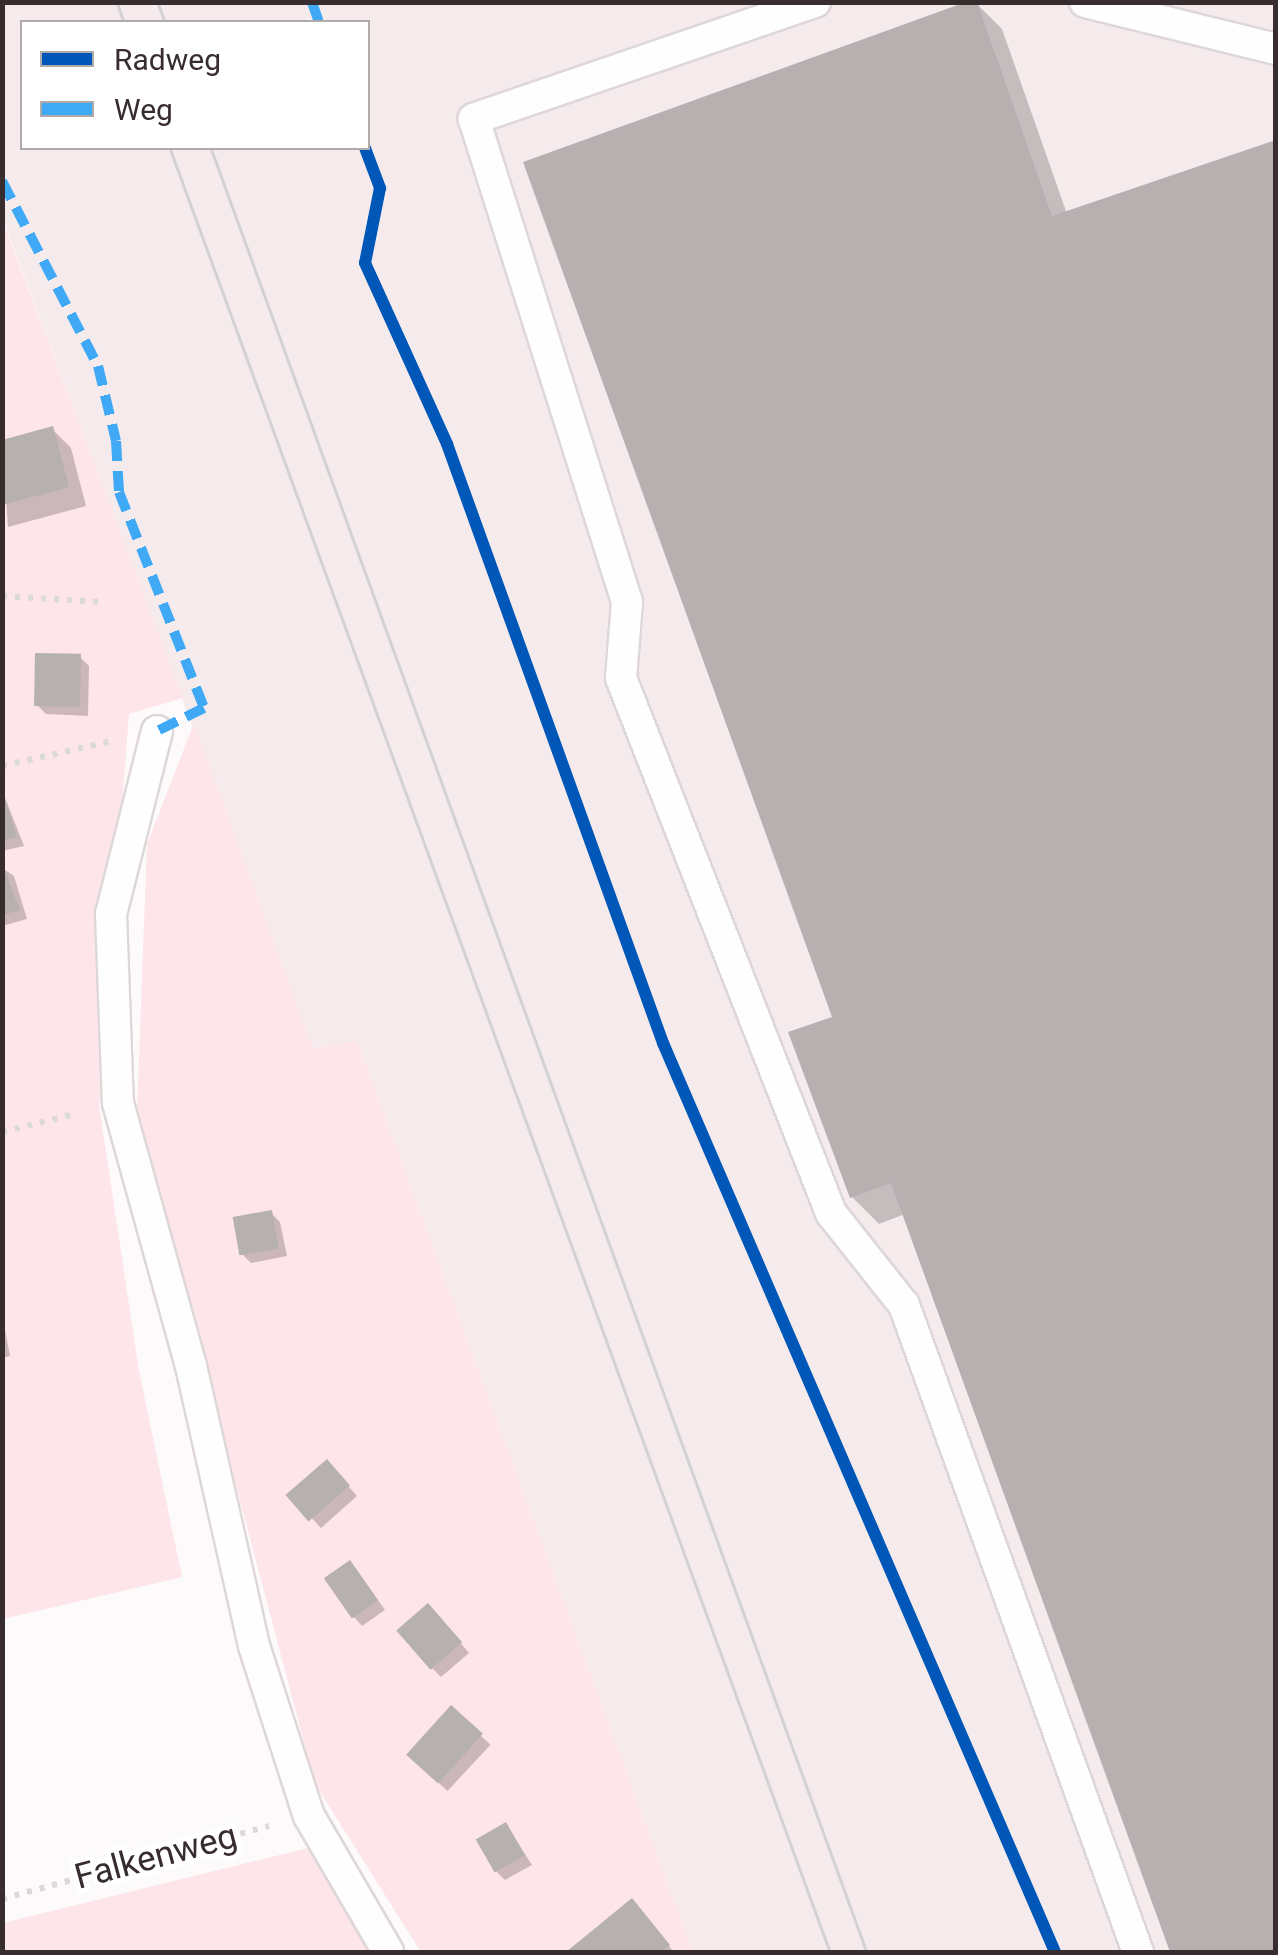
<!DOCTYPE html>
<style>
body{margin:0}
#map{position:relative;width:1278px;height:1955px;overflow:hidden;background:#fdfafb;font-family:Roboto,sans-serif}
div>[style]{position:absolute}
.built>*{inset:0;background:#f5ebed}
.green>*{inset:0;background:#fee5e9}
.shadow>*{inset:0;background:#0003;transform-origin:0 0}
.building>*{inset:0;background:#b6b0b1;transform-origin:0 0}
.path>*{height:6px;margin-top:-3px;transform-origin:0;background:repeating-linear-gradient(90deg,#dbd9d9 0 5px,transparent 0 13px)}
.roads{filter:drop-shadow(2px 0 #ded7d9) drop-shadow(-2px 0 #ded7d9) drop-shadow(0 2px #ded7d9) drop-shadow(0 -2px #ded7d9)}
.service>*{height:30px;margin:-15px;padding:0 15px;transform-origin:15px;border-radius:15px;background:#fffefe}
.tram>*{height:2.5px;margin:-1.25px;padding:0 1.25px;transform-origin:1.25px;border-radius:1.25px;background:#d3d2d2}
.quiet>*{height:10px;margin-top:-5px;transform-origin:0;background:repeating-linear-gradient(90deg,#3fa9f5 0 20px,transparent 0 30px)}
.cycleway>*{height:12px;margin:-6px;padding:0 6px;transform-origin:6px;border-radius:6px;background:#0057b8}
span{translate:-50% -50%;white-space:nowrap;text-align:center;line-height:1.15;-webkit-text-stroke:10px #fff;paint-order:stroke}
.street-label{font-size:35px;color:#372d2e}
.frame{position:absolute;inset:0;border:5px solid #372d2e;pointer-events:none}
.legend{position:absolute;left:20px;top:20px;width:350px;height:130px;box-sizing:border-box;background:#fff;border:2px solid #afabab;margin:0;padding:12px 18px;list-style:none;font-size:30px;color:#372d2e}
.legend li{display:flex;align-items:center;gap:20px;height:50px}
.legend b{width:50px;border:2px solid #afabab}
</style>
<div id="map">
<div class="built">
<i style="clip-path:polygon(evenodd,3px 3px,1275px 3px,1275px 1952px,693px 1952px,357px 1040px,313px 1050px,3px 219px,3px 3px,22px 22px,368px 22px,368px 148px,22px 148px,22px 22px)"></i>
</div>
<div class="green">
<i style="clip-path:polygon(2px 219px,183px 698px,129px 714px,99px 1105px,139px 1371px,182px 1577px,3px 1619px)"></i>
<i style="clip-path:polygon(194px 723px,313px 1049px,357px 1040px,693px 1952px,421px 1952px,315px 1784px,137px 1111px,147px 844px)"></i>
<i style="clip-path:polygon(308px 1848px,369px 1952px,3px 1952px,3px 1923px)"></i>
</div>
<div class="shadow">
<i style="clip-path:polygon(975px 2px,1002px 29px,1067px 214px,1276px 143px,1276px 1952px,1173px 1952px,905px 1214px,879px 1224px,852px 1197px,835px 1018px)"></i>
<i style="clip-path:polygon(52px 429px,71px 448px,86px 506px,8px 527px,2px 442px)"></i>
<i style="clip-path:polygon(80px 657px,89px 666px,88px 716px,46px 714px,37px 705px)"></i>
<i style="clip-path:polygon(2px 790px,24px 846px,2px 851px)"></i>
<i style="clip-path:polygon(2px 868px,14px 876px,27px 919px,2px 926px)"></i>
<i style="clip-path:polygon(271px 1213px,280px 1222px,287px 1256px,251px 1263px,242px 1254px)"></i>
<i style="clip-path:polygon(2px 1314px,10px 1356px,2px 1358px)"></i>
<i style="clip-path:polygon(335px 1471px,357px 1496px,321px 1528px,290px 1495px)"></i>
<i style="clip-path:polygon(358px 1572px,385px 1610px,362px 1626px,354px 1617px)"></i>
<i style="clip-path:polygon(437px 1615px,469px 1653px,441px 1677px,432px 1668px)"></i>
<i style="left:451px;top:1708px;width:54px;height:63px;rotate:43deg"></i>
<i style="clip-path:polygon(506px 1825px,532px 1865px,505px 1880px,496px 1871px)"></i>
<i style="clip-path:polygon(632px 1902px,674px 1952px,570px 1952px)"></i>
</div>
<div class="building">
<i style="clip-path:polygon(966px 2px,977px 2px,1052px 216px,1276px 140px,1276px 1952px,1170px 1952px,891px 1183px,850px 1198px,788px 1032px,832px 1017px,523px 162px)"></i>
<i style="clip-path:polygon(53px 426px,69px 487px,2px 505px,2px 440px)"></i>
<i style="left:35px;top:653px;width:46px;height:53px;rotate:1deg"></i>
<i style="clip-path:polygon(2px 790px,17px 837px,2px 841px)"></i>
<i style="clip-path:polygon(2px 865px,20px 910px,2px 915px)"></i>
<i style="left:272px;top:1210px;width:39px;height:40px;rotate:80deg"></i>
<i style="left:327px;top:1459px;width:35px;height:55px;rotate:49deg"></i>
<i style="left:350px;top:1560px;width:49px;height:32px;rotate:55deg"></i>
<i style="left:428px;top:1603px;width:52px;height:42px;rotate:49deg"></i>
<i style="left:451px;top:1705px;width:43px;height:67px;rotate:42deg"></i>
<i style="left:506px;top:1822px;width:38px;height:35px;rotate:60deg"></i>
<i style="clip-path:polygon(632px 1898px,670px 1945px,661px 1952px,566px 1952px)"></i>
</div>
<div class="path">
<i style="left:2px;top:596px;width:100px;rotate:3.4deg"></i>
<i style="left:2px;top:766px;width:113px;rotate:-12.8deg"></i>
<i style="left:2px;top:1132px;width:78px;rotate:-14deg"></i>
<i style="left:2px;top:1899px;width:277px;rotate:-15.3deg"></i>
</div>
<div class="roads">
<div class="service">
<i style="left:815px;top:2px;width:361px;rotate:161.1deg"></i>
<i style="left:474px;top:119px;width:507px;rotate:72.42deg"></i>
<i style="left:627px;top:602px;width:76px;rotate:94.5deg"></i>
<i style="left:621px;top:678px;width:575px;rotate:68.57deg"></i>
<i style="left:831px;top:1213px;width:117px;rotate:51.6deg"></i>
<i style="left:904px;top:1305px;width:688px;rotate:70.12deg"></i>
<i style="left:1085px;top:2px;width:197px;rotate:13.8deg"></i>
<i style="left:157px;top:731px;width:189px;rotate:104.1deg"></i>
<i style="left:111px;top:914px;width:189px;rotate:87.9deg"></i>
<i style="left:118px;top:1103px;width:273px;rotate:74.5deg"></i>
<i style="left:191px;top:1366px;width:287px;rotate:77.3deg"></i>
<i style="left:254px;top:1646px;width:179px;rotate:72.1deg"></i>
<i style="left:309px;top:1816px;width:157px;rotate:59.8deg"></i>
</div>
</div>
<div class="tram">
<i style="left:117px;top:2px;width:21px;rotate:71deg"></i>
<i style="left:158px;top:2px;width:21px;rotate:71deg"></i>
<i style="left:170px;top:148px;width:1921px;rotate:69.9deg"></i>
<i style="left:211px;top:148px;width:1920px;rotate:70.02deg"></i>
</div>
<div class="quiet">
<i style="left:312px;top:2px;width:21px;rotate:71deg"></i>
<i style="left:2px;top:181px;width:208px;rotate:62.6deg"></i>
<i style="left:98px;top:366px;width:77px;rotate:76.5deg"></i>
<i style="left:116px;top:441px;width:51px;rotate:86.6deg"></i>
<i style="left:119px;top:492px;width:232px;rotate:68.5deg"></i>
<i style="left:204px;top:708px;width:52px;rotate:153.9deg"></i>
</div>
<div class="cycleway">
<i style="left:365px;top:148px;width:43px;rotate:69.4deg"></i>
<i style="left:380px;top:188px;width:76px;rotate:101.3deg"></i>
<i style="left:365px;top:263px;width:199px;rotate:65.6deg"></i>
<i style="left:447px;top:444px;width:637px;rotate:70.17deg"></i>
<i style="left:663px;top:1043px;width:990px;rotate:66.67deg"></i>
</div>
<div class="street-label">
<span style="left:156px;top:1857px;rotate:-15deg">Falkenweg</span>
</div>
<div class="frame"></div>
<ul class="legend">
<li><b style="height:12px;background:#0057b8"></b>Radweg</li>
<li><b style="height:12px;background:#3fa9f5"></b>Weg</li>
</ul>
</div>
